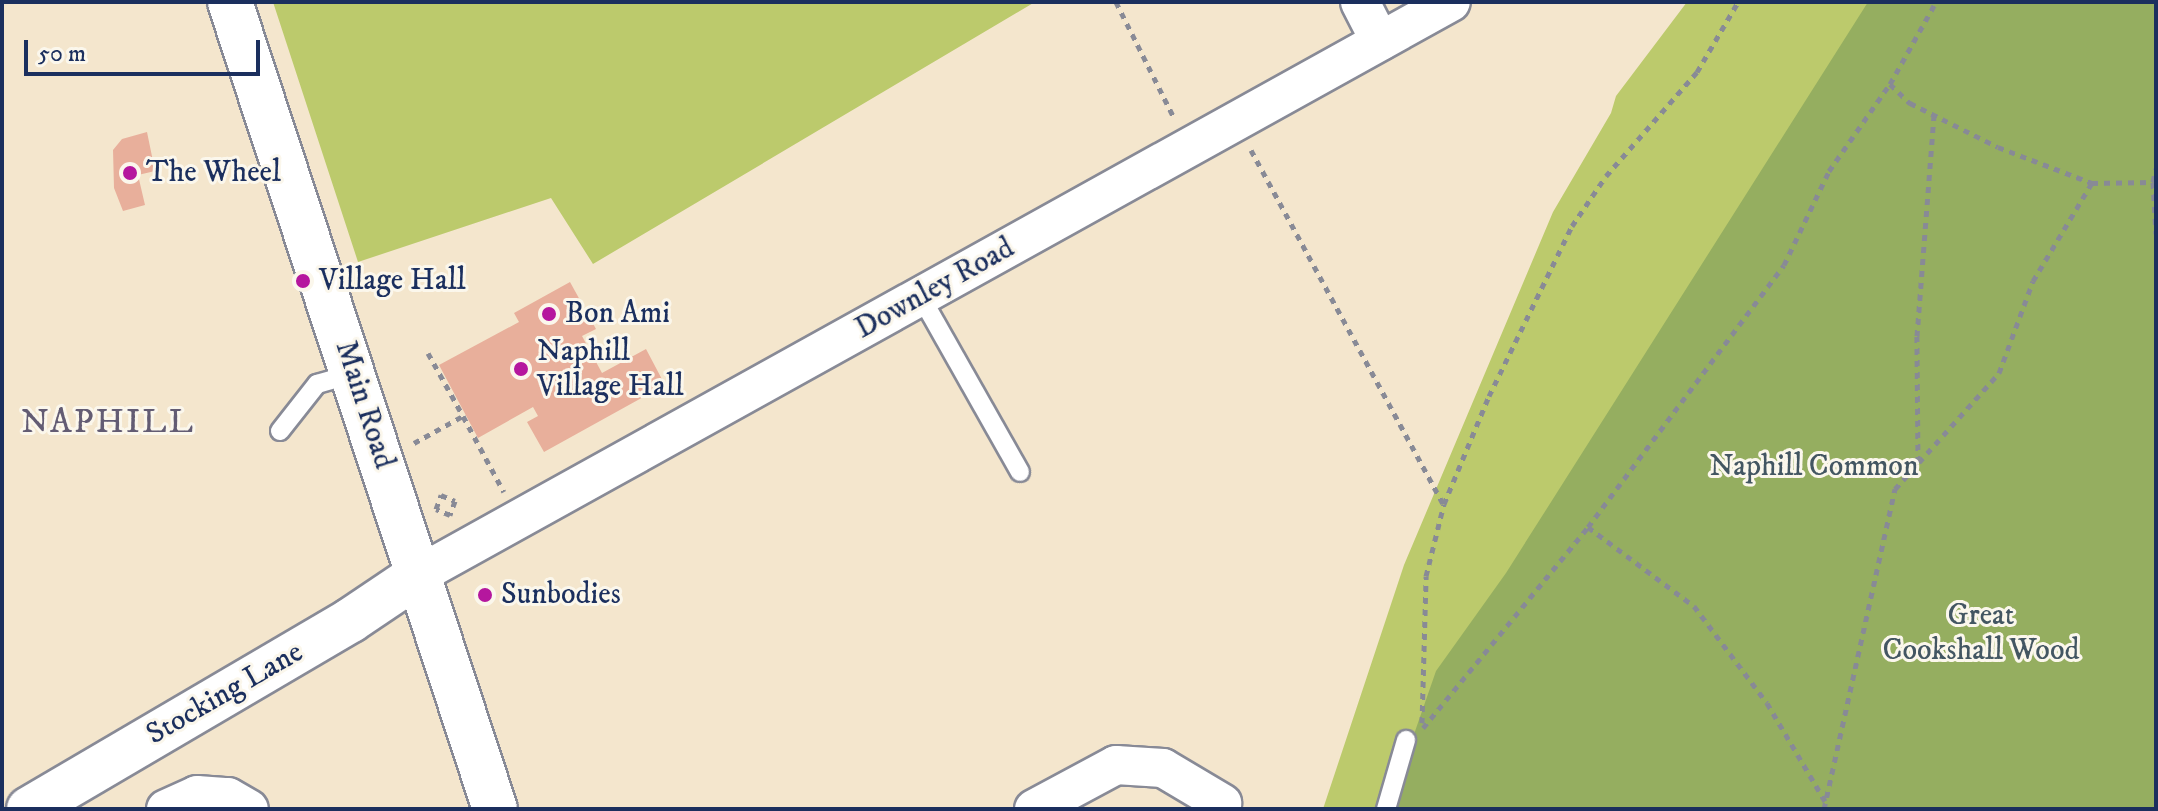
<!DOCTYPE html>
<style>
body{margin:0}
#map{position:relative;width:2158px;height:811px;overflow:hidden;background:#f4e6cd;font-family:"IM FELL DW Pica",serif}
div>[style]{position:absolute}
.green>*{inset:0;background:#bcca6c}
.forest>*{inset:0;background:#95ae60}
.building>*{inset:0;background:#e8af9b}
.path>*{height:5px;margin-top:-2.5px;transform-origin:0;background:repeating-linear-gradient(90deg,#888a96 0 6px,transparent 0 12px)}
.roads{filter:drop-shadow(2px 0 #888a96) drop-shadow(-2px 0 #888a96) drop-shadow(0 2px #888a96) drop-shadow(0 -2px #888a96)}
.service>*{height:18px;margin:-9px;padding:0 9px;transform-origin:9px;border-radius:9px;background:#fff}
.minor>*{height:38px;margin:-19px;padding:0 19px;transform-origin:19px;border-radius:19px;background:#fff}
.tertiary>*{height:44px;margin:-22px;padding:0 22px;transform-origin:22px;border-radius:22px;background:#fff}
.dots>*{width:22px;height:22px;translate:-50% -50%;box-sizing:border-box;border:4px solid #fbf7ec;border-radius:50%}
span{translate:-50% -50%;white-space:nowrap;text-align:center;line-height:1.15;-webkit-text-stroke:6px #fbf7ec;paint-order:stroke}
.poi-label{font-size:30px;color:#1b2f5e}
.left{translate:0 -50%;text-align:left}
.street-label{font-size:30px;color:#1b2f5e}
.park-label{font-size:30px;color:#435662}
.quarter-label{font-size:34px;color:#635c73;letter-spacing:2px}
.frame{position:absolute;inset:0;border:4px solid #1b2f5e;pointer-events:none}
.scale{position:absolute;left:24px;top:40px;width:236px;height:36px;box-sizing:border-box;border:4px solid #1b2f5e;border-top:0;padding-left:10px;font-size:24px;line-height:28px;white-space:nowrap;color:#1b2f5e;-webkit-text-stroke:6px #fbf7ec;paint-order:stroke}
</style>
<div id="map">
<div class="green">
<i style="clip-path:polygon(273px 2px,1035px 2px,593px 264px,551px 198px,358px 262px)"></i>
<i style="clip-path:polygon(1687px 2px,2156px 2px,2156px 809px,1323px 809px,1404px 565px,1553px 212px,1611px 113px,1616px 96px)"></i>
</div>
<div class="forest">
<i style="clip-path:polygon(1868px 2px,2156px 2px,2156px 809px,1388px 809px,1436px 671px,1506px 573px)"></i>
</div>
<div class="building">
<i style="clip-path:polygon(147px 132px,155px 171px,138px 175px,145px 205px,123px 211px,114px 188px,113px 150px,122px 139px)"></i>
<i style="clip-path:polygon(570px 282px,596px 329px,582px 336px,602px 373px,646px 349px,665px 385px,544px 452px,527px 422px,538px 416px,533px 407px,478px 438px,439px 365px,519px 322px,514px 313px)"></i>
</div>
<div class="path">
<i style="left:1116px;top:2px;width:130px;rotate:63.4deg"></i>
<i style="left:1890px;top:84px;width:28px;rotate:44deg"></i>
<i style="left:1910px;top:103px;width:98px;rotate:26.6deg"></i>
<i style="left:1998px;top:147px;width:101px;rotate:21deg"></i>
<i style="left:1251px;top:150px;width:402px;rotate:61.5deg"></i>
<i style="left:2153px;top:182px;width:52px;rotate:86.7deg"></i>
<i style="left:428px;top:353px;width:72px;rotate:60.9deg"></i>
<i style="left:414px;top:443px;width:56px;rotate:-28.9deg"></i>
<i style="left:463px;top:416px;width:86px;rotate:61.7deg"></i>
<i style="left:1918px;top:462px;width:126px;rotate:-90.5deg"></i>
<i style="left:1917px;top:336px;width:222px;rotate:-85.6deg"></i>
<i style="left:441px;top:495px;width:15px;rotate:23deg"></i>
<i style="left:455px;top:501px;width:15px;rotate:110deg"></i>
<i style="left:450px;top:515px;width:15px;rotate:-157deg"></i>
<i style="left:436px;top:509px;width:15px;rotate:-70deg"></i>
<i style="left:1588px;top:527px;width:132px;rotate:36.7deg"></i>
<i style="left:1694px;top:606px;width:121px;rotate:53deg"></i>
<i style="left:1767px;top:703px;width:114px;rotate:59.4deg"></i>
<i style="left:1422px;top:723px;width:147px;rotate:-88.4deg"></i>
<i style="left:1426px;top:576px;width:74px;rotate:-76deg"></i>
<i style="left:1444px;top:504px;width:117px;rotate:-67.4deg"></i>
<i style="left:1489px;top:396px;width:189px;rotate:-64deg"></i>
<i style="left:1572px;top:226px;width:60px;rotate:-55.8deg"></i>
<i style="left:1606px;top:176px;width:138px;rotate:-48.8deg"></i>
<i style="left:1697px;top:72px;width:81px;rotate:-59.6deg"></i>
<i style="left:1423px;top:728px;width:260px;rotate:-50.6deg"></i>
<i style="left:1588px;top:527px;width:327px;rotate:-53.2deg"></i>
<i style="left:1784px;top:265px;width:104px;rotate:-64.4deg"></i>
<i style="left:1829px;top:171px;width:106px;rotate:-55deg"></i>
<i style="left:1890px;top:84px;width:94px;rotate:-60.7deg"></i>
<i style="left:1824px;top:809px;width:328px;rotate:-77.5deg"></i>
<i style="left:1895px;top:489px;width:156px;rotate:-48.1deg"></i>
<i style="left:1999px;top:373px;width:98px;rotate:-69.7deg"></i>
<i style="left:2033px;top:281px;width:114px;rotate:-59deg"></i>
<i style="left:2092px;top:183px;width:61px;rotate:-0.9deg"></i>
<i style="left:2153px;top:182px;width:14px;rotate:-78deg"></i>
</div>
<div class="roads">
<div class="service">
<i style="left:921px;top:297px;width:201px;rotate:60.5deg"></i>
<i style="left:280px;top:431px;width:60px;rotate:-51.8deg"></i>
<i style="left:317px;top:384px;width:37px;rotate:-16deg"></i>
<i style="left:1386px;top:809px;width:72px;rotate:-73.8deg"></i>
</div>
<div class="minor">
<i style="left:1360px;top:2px;width:44px;rotate:62.9deg"></i>
<i style="left:418px;top:575px;width:1181px;rotate:-29.02deg"></i>
<i style="left:166px;top:809px;width:34px;rotate:-24deg"></i>
<i style="left:197px;top:795px;width:31px;rotate:4deg"></i>
<i style="left:228px;top:797px;width:24px;rotate:30deg"></i>
<i style="left:1034px;top:809px;width:93px;rotate:-28.2deg"></i>
<i style="left:1116px;top:765px;width:47px;rotate:3.7deg"></i>
<i style="left:1163px;top:768px;width:69px;rotate:30.7deg"></i>
</div>
<div class="tertiary">
<i style="left:230px;top:2px;width:849px;rotate:71.82deg"></i>
<i style="left:29px;top:809px;width:373px;rotate:-30.4deg"></i>
<i style="left:351px;top:620px;width:81px;rotate:-33.9deg"></i>
</div>
</div>
<div class="dots">
<i style="left:130px;top:173px;background:#b5179e"></i>
<i style="left:303px;top:281px;background:#b5179e"></i>
<i style="left:549px;top:314px;background:#b5179e"></i>
<i style="left:521px;top:369px;background:#b5179e"></i>
<i style="left:485px;top:595px;background:#b5179e"></i>
</div>
<div class="poi-label">
<span class="left" style="left:146px;top:173px">The Wheel</span>
<span class="left" style="left:319px;top:281px">Village Hall</span>
<span class="left" style="left:565px;top:314px">Bon Ami</span>
<span class="left" style="left:537px;top:369px">Naphill<br>Village Hall</span>
<span class="left" style="left:501px;top:595px">Sunbodies</span>
</div>
<div class="street-label">
<span style="left:935px;top:289px;rotate:-29deg">Downley Road</span>
<span style="left:364px;top:405px;rotate:72deg">Main Road</span>
<span style="left:225px;top:694px;rotate:-30deg">Stocking Lane</span>
</div>
<div class="park-label">
<span style="left:1814px;top:467px">Naphill Common</span>
<span style="left:1981px;top:633px">Great<br>Cookshall Wood</span>
</div>
<div class="quarter-label">
<span style="left:108px;top:423px">NAPHILL</span>
</div>
<div class="frame"></div>
<div class="scale">50 m</div>
</div>
